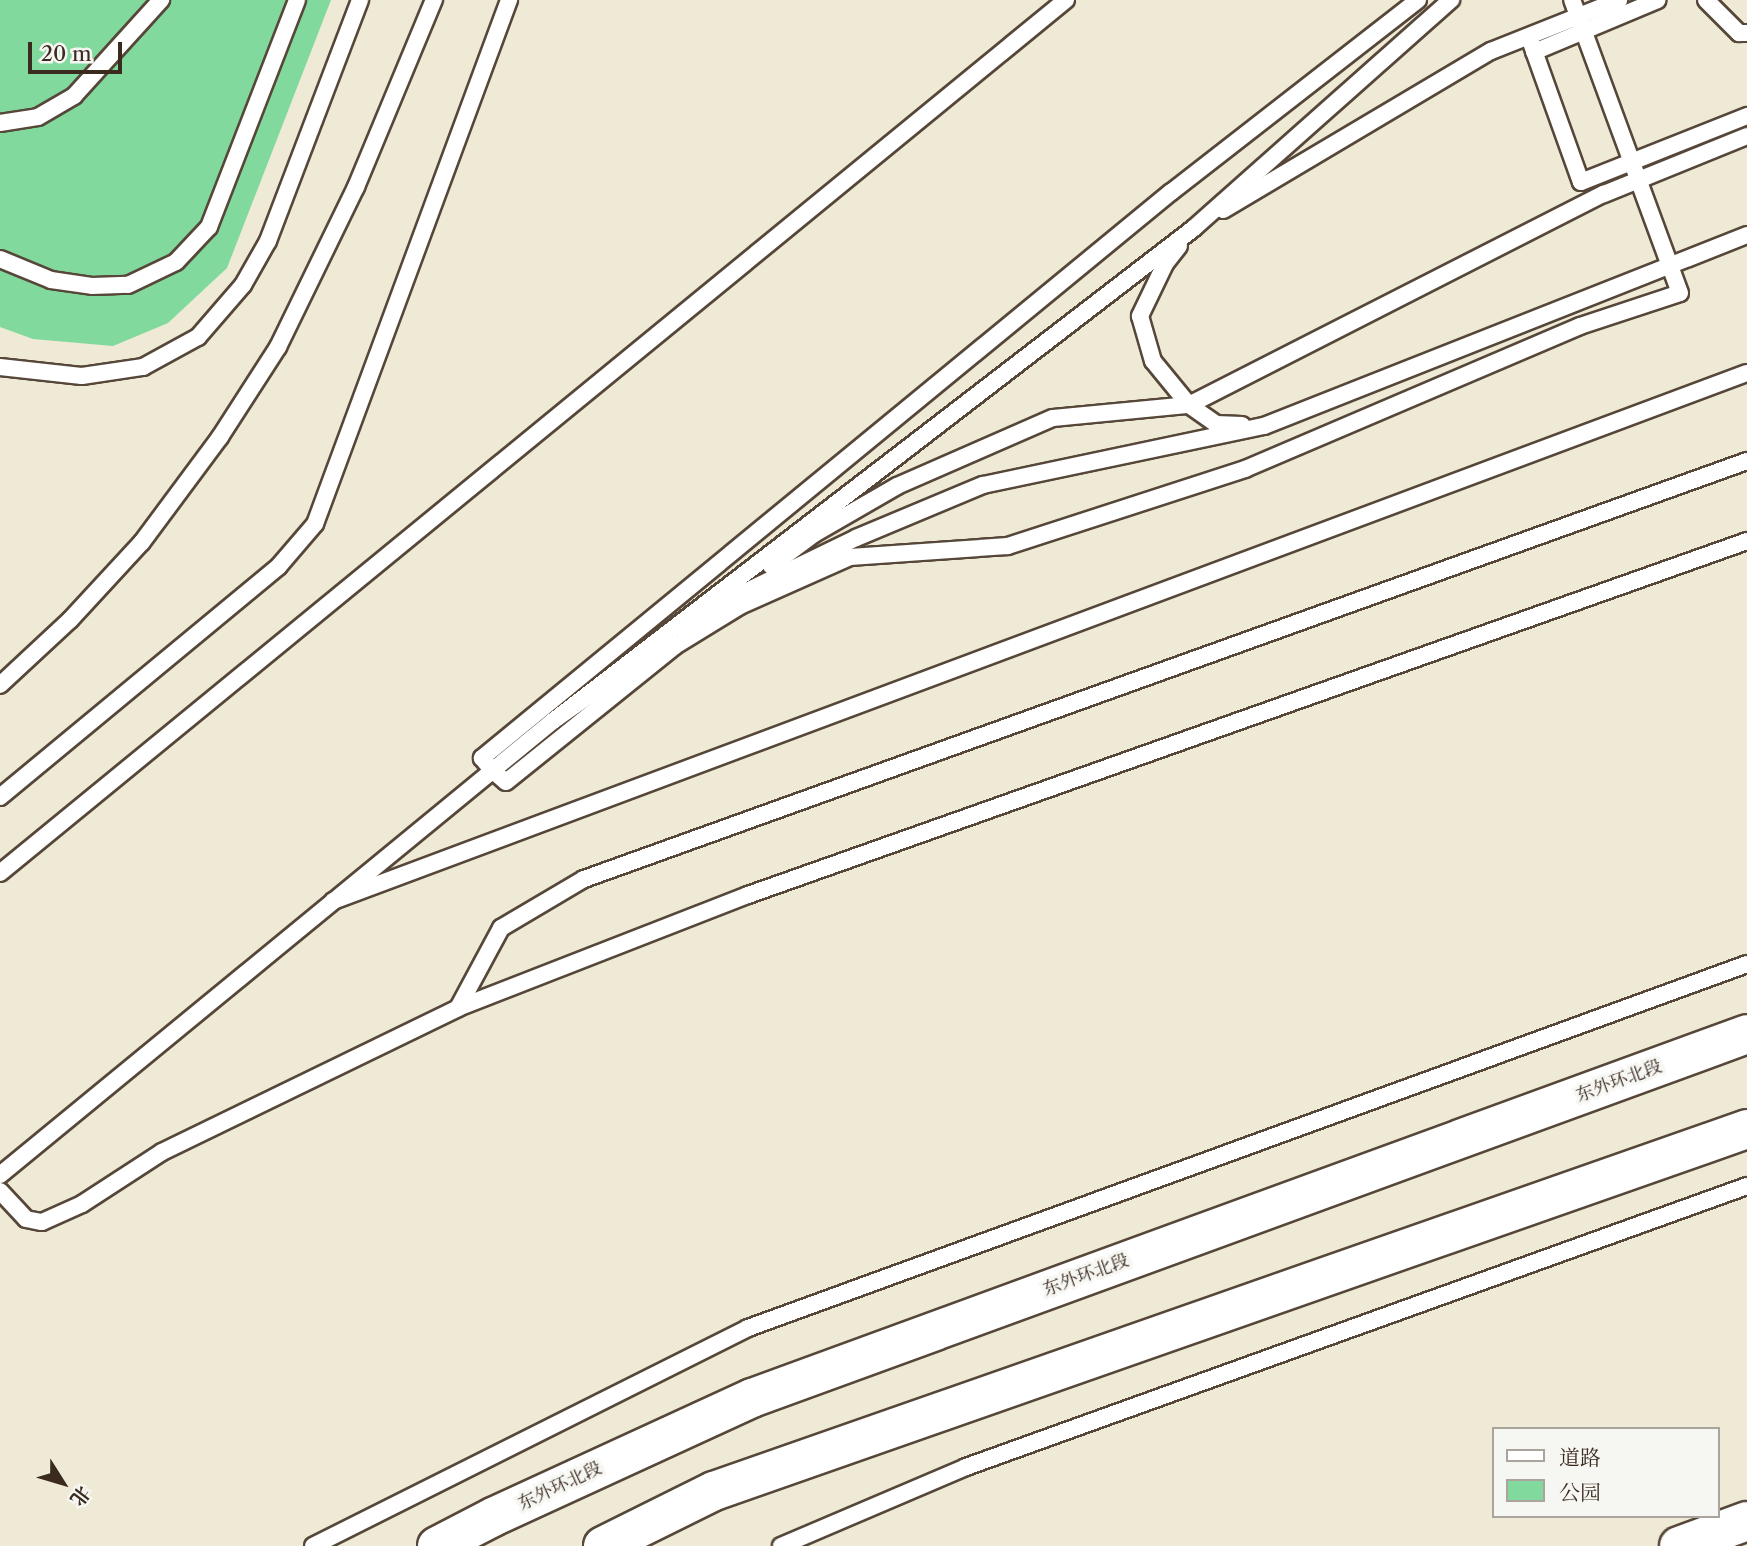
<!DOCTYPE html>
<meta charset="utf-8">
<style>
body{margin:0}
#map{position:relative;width:1747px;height:1546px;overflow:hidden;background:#efead5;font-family:"Libre Caslon Text","Noto Serif SC",serif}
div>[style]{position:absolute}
.green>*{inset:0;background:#81d99d}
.roads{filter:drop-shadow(2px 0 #564739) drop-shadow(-2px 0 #564739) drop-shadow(0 2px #564739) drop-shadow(0 -2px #564739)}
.lane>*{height:16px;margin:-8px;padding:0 8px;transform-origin:8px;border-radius:8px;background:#fff}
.secondary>*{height:38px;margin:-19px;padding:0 19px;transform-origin:19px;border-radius:19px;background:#fff}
.highway>*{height:38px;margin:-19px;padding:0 19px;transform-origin:19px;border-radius:19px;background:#fff}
span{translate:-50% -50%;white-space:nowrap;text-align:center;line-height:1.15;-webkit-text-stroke:6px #f6f6f2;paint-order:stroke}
.street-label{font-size:18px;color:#3b2a1e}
.legend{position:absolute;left:1492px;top:1427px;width:228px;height:91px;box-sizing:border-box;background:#f6f6f2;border:2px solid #aba49d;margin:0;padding:9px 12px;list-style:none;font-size:21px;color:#3b2a1e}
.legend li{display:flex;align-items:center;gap:14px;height:35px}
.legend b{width:35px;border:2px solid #aba49d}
.north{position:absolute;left:28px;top:1448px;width:70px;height:70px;-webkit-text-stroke:5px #f6f6f2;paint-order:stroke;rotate:127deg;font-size:19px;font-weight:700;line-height:28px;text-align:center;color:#3b2a1e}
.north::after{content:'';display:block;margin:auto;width:24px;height:32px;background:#3b2a1e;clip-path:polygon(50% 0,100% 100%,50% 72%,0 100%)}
.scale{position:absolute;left:28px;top:42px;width:94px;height:32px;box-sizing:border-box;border:4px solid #3b2a1e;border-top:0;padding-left:9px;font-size:21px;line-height:24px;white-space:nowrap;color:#3b2a1e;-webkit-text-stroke:5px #f6f6f2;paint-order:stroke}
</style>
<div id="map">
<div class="green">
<i style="clip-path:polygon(0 0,331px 0,227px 268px,168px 323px,113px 346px,33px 339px,0 327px)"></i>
</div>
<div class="roads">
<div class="lane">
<i style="left:1418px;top:0;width:313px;rotate:142.1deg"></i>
<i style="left:1171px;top:192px;width:892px;rotate:140.6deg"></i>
<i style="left:482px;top:758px;width:16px;rotate:50deg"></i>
<i style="left:492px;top:770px;width:18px;rotate:41deg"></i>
<i style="left:506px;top:782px;width:217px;rotate:-38.8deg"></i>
<i style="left:675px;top:646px;width:76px;rotate:-31.6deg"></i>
<i style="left:740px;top:606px;width:120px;rotate:-24deg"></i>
<i style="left:850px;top:557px;width:158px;rotate:-4deg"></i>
<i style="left:1008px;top:546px;width:249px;rotate:-18deg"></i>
<i style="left:1245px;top:469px;width:364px;rotate:-23.1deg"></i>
<i style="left:1580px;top:326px;width:105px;rotate:-18.3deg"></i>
<i style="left:1680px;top:293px;width:312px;rotate:-110.2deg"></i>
<i style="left:1706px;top:0;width:47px;rotate:45deg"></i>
<i style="left:1739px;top:33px;width:8px"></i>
<i style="left:1529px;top:37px;width:154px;rotate:70.3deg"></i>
<i style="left:1581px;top:182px;width:179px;rotate:-21.7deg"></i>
<i style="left:1534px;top:52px;width:134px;rotate:-22.8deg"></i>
<i style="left:0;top:123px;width:38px;rotate:-9deg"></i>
<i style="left:38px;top:117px;width:42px;rotate:-30.3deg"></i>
<i style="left:74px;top:96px;width:130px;rotate:-47.8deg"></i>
<i style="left:1223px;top:210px;width:312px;rotate:-30.7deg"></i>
<i style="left:1491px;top:51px;width:138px;rotate:-21.7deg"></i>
<i style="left:1179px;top:246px;width:23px;rotate:128deg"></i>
<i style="left:1165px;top:264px;width:58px;rotate:115.7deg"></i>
<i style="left:1140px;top:316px;width:47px;rotate:73.9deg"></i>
<i style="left:1153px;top:361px;width:57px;rotate:50.7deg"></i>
<i style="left:1189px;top:405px;width:33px;rotate:35deg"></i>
<i style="left:1216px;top:424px;width:26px;rotate:2deg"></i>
<i style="left:0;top:259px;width:55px;rotate:22.4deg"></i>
<i style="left:51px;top:280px;width:41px;rotate:8.3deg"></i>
<i style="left:92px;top:286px;width:36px;rotate:-2deg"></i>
<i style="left:128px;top:285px;width:53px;rotate:-25.6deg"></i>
<i style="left:176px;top:262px;width:48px;rotate:-46.7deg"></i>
<i style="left:209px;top:227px;width:243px;rotate:-68.8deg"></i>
<i style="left:0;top:367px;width:82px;rotate:6.3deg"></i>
<i style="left:82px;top:376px;width:62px;rotate:-8.4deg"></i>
<i style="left:143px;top:367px;width:63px;rotate:-28.6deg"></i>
<i style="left:198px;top:337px;width:69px;rotate:-49.1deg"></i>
<i style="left:243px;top:285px;width:51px;rotate:-60.4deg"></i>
<i style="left:268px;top:241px;width:258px;rotate:-69.1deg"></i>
<i style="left:771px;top:566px;width:54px;rotate:-36.7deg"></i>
<i style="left:814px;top:534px;width:96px;rotate:-30deg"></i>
<i style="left:897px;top:486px;width:170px;rotate:-23.6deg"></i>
<i style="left:1053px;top:418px;width:137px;rotate:-5.5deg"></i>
<i style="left:1189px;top:405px;width:466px;rotate:-27deg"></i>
<i style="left:1604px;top:194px;width:154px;rotate:-22.1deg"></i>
<i style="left:683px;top:629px;width:40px;rotate:-34.9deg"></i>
<i style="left:716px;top:606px;width:156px;rotate:-25.9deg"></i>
<i style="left:856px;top:538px;width:138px;rotate:-22.7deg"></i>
<i style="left:983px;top:485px;width:287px;rotate:-11.9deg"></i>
<i style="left:1264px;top:426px;width:519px;rotate:-21.58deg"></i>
<i style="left:662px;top:644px;width:133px;rotate:144.8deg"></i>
<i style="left:553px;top:721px;width:809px;rotate:-37.56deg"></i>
<i style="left:1194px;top:228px;width:344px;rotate:-41.6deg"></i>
<i style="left:0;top:685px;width:96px;rotate:-42.9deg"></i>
<i style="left:70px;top:620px;width:106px;rotate:-47.3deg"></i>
<i style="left:142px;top:542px;width:131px;rotate:-53.4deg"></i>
<i style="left:220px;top:437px;width:107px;rotate:-57.2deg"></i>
<i style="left:278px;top:347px;width:178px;rotate:-64deg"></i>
<i style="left:356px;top:187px;width:203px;rotate:-67.4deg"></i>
<i style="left:0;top:797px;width:362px;rotate:-39.6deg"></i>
<i style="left:279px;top:566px;width:55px;rotate:-49.4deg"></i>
<i style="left:315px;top:524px;width:559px;rotate:-69.68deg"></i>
<i style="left:0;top:873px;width:1378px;rotate:-39.32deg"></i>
<i style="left:333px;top:901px;width:1509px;rotate:-20.48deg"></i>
<i style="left:458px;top:1008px;width:91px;rotate:-61.7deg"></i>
<i style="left:501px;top:928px;width:96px;rotate:-30.6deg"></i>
<i style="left:584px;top:879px;width:1236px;rotate:-19.77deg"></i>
<i style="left:0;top:1175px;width:715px;rotate:-39.39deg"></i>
<i style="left:0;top:1191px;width:38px;rotate:47deg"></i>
<i style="left:26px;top:1219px;width:16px;rotate:11deg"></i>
<i style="left:42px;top:1222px;width:44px;rotate:-24.2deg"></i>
<i style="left:82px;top:1204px;width:95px;rotate:-33deg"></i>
<i style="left:162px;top:1152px;width:329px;rotate:-25.9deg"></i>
<i style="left:458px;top:1008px;width:311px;rotate:-21.3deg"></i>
<i style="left:748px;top:895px;width:1060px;rotate:-19.51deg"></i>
<i style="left:313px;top:1546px;width:487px;rotate:-26.6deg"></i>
<i style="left:748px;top:1328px;width:1063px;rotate:-20.02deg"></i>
<i style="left:781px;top:1546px;width:201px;rotate:-23.1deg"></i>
<i style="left:966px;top:1467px;width:830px;rotate:-19.79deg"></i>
</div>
<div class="secondary">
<i style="left:1679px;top:1546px;width:72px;rotate:-20.2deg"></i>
</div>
<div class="highway">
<i style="left:437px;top:1546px;width:63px;rotate:-27.4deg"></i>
<i style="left:493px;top:1517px;width:285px;rotate:-24.7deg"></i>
<i style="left:752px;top:1398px;width:1059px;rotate:-20.09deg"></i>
<i style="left:603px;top:1546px;width:124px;rotate:-26.4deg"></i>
<i style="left:714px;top:1491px;width:1095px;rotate:-19.31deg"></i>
</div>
</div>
<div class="street-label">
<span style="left:1619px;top:1081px;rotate:-20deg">东外环北段</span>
<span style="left:1086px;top:1275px;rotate:-20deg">东外环北段</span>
<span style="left:560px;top:1486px;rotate:-25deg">东外环北段</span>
</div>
<ul class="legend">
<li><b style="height:9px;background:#fff"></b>道路</li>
<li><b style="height:19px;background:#81d99d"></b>公园</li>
</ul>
<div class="north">北</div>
<div class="scale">20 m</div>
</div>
